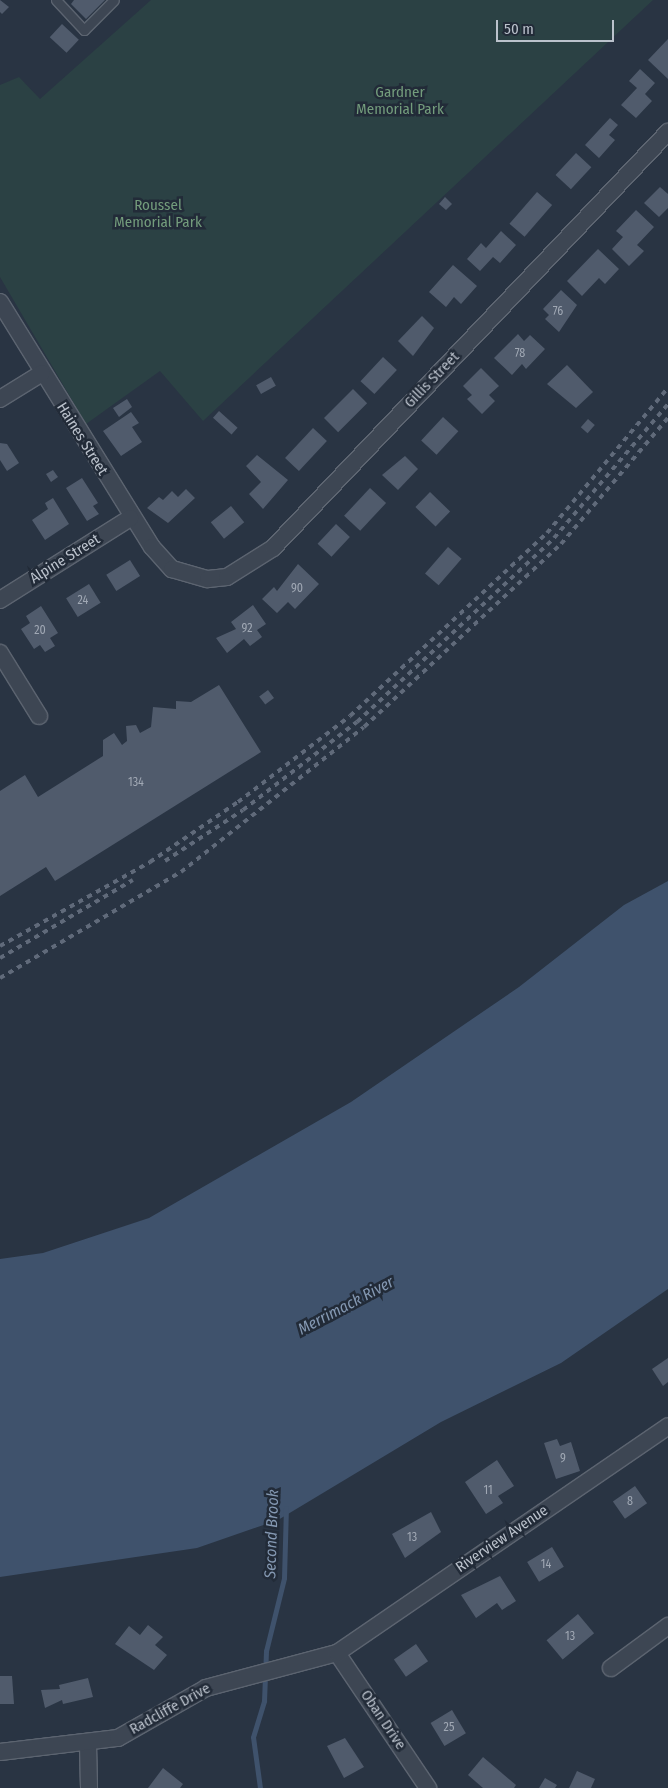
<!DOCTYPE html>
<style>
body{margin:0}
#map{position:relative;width:668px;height:1788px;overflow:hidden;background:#293443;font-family:"Fira Sans Condensed",sans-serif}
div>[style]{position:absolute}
.green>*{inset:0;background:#2b4144}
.water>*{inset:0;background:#3f526c}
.stream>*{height:5px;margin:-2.5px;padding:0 2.5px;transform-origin:2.5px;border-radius:2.5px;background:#3f526c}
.building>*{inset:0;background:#505b6c;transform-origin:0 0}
.roads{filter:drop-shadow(1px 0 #5c6470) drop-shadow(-1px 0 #5c6470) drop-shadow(0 1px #5c6470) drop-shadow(0 -1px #5c6470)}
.lane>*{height:9px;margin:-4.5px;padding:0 4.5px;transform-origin:4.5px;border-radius:4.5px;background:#3d4653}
.street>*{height:16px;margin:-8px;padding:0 8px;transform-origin:8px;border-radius:8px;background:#3d4653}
.rail>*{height:4px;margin-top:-2px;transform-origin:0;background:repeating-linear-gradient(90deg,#606a7a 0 5px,transparent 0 10px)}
span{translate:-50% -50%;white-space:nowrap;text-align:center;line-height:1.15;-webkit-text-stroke:5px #222b38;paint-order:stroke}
.number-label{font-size:12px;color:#a0a8b4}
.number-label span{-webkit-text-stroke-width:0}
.park-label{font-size:15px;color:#739c7c}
.street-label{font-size:15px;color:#bbc2cc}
.water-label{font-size:16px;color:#8498b2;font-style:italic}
.scale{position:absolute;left:496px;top:20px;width:118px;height:22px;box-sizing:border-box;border:2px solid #bbc2cc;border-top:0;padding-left:6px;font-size:15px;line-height:18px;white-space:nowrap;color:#bbc2cc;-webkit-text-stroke:4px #222b38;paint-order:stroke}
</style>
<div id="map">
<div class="green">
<i style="clip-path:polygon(151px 0,653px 0,203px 421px,160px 371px,86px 424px,0 277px,0 85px,19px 77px,40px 99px)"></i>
</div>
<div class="water">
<i style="clip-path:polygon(668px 881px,668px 1289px,561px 1363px,441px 1422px,278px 1520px,197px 1548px,0 1577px,0 1259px,43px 1253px,149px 1218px,351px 1102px,519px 987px,624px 905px)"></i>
</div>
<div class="stream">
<i style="left:260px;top:1788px;width:51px;rotate:-97.8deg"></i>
<i style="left:253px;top:1737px;width:38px;rotate:-73deg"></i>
<i style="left:264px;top:1701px;width:50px;rotate:-87.7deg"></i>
<i style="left:266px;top:1651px;width:75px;rotate:-76.1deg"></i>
<i style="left:284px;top:1578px;width:70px;rotate:-88.4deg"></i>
</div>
<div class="building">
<i style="clip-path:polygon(0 0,9px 7px,2px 14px,0 12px)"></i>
<i style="clip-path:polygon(74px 0,105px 0,86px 19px,71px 4px)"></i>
<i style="left:62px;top:24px;width:23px;height:18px;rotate:43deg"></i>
<i style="clip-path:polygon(668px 39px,668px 79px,648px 60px)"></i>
<i style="clip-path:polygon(640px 69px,655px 83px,645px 94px,652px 101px,636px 118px,621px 105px,637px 88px,629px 81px)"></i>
<i style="clip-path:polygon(610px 118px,618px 125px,609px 135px,615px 140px,599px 158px,585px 145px)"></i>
<i style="left:576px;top:153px;width:21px;height:30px;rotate:43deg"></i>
<i style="clip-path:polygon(660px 187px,668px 194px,668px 208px,659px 217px,644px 203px)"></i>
<i style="left:537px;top:192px;width:20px;height:42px;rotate:41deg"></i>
<i style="clip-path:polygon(445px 197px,452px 204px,446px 210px,439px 204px)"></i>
<i style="clip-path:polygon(636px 210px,654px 227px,637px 245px,644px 251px,629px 266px,612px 249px,623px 237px,616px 231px)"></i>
<i style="clip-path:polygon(501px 231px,516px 245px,500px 263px,493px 257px,480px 271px,467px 259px,481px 243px,486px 248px)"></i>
<i style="clip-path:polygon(598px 249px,619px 269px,605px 284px,599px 278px,582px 296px,567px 281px)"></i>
<i style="clip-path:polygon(453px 265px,477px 286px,461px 304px,454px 297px,446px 307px,429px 292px)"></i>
<i style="clip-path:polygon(561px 290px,577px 305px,559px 332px,545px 319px,549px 315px,543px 309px)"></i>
<i style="clip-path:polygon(422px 316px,434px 328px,413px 356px,398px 341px)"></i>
<i style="clip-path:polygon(518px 334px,524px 341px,530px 335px,545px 349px,526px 369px,522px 364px,512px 375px,494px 358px)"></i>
<i style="left:383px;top:357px;width:19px;height:33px;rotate:43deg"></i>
<i style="clip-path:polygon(567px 365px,593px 392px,576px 408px,547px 384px)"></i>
<i style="clip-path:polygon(481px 368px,499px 386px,489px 395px,495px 401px,482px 414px,467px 399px,472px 395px,463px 386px)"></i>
<i style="left:271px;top:377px;width:10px;height:17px;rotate:61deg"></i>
<i style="left:353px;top:389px;width:20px;height:41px;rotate:45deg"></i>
<i style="clip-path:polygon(127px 399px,132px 407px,119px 417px,113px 408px)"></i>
<i style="left:219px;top:411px;width:25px;height:9px;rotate:42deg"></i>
<i style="clip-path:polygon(131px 412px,139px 423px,132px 427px,142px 442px,121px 456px,103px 431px)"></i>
<i style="left:443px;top:417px;width:21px;height:32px;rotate:43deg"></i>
<i style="left:588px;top:419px;width:9px;height:11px;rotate:41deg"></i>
<i style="left:313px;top:428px;width:19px;height:41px;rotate:43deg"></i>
<i style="clip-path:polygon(0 443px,7px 444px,19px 463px,7px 471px,0 460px)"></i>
<i style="clip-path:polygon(257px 455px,288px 480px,263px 509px,249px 494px,261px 482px,246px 466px)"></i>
<i style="clip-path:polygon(405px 456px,418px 469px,398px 490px,382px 475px)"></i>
<i style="clip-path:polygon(53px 470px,58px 477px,51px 482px,46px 474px)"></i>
<i style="clip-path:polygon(82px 478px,98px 503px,93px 506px,99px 514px,87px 521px,66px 488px)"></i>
<i style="left:370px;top:488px;width:22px;height:38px;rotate:43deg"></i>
<i style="clip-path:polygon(186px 489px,195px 498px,168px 523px,147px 508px,159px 497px,163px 500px,172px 491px,178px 497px)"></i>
<i style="left:430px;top:492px;width:28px;height:21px;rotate:44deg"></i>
<i style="clip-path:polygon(53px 498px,69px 524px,45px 540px,32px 520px,48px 509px,45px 503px)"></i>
<i style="left:231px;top:506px;width:21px;height:26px;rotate:51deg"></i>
<i style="left:336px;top:524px;width:19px;height:27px;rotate:43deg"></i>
<i style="left:448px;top:547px;width:18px;height:35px;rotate:41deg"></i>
<i style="left:130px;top:560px;width:19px;height:28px;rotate:58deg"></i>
<i style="clip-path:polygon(298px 564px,319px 584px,295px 609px,288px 602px,277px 613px,262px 599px,274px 587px,277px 591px)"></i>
<i style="left:89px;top:584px;width:22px;height:27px;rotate:58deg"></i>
<i style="clip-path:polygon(253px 605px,266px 624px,257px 630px,262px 637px,250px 646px,244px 639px,227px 653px,216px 638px,236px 629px,231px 622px)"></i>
<i style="clip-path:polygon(41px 606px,58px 633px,50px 638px,55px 646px,45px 652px,40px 645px,34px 649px,21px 629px,30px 623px,26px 616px)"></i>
<i style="clip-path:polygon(219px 685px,261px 752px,55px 881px,46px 867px,0 896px,0 791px,25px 775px,38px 797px,103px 756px,103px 740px,114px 733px,122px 745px,127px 741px,126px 726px,136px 725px,140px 733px,151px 727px,153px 707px,176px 709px,176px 701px,191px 702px)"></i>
<i style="left:268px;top:690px;width:10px;height:11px;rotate:53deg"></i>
<i style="clip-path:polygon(668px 1358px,668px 1382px,663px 1386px,652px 1369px)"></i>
<i style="clip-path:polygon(557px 1439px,560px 1446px,571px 1442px,580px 1471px,556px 1479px,544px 1443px)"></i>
<i style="clip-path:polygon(497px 1460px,514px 1486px,498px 1496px,503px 1503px,486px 1514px,465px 1482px)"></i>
<i style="left:635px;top:1486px;width:21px;height:27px;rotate:55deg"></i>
<i style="clip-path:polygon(431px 1512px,441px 1532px,405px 1558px,392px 1534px)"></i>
<i style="left:552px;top:1547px;width:23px;height:29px;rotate:59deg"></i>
<i style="clip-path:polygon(500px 1576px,516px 1601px,502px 1610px,497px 1603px,476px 1618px,461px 1595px)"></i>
<i style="left:578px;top:1614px;width:25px;height:41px;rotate:50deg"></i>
<i style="clip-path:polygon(148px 1625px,163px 1637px,155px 1645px,167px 1655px,154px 1670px,115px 1644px,129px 1626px,140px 1635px)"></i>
<i style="left:416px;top:1644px;width:21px;height:27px;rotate:55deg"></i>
<i style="clip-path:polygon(0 1676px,12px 1676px,14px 1704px,0 1704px)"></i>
<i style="clip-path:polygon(88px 1678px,93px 1697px,63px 1704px,62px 1700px,45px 1708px,41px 1690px,60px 1689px,59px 1685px)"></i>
<i style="left:452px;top:1710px;width:27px;height:25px;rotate:59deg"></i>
<i style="clip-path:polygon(345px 1738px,364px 1767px,344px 1778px,327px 1746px)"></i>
<i style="clip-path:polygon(483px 1757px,516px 1785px,514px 1788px,483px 1788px,468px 1775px)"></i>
<i style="clip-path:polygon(163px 1768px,183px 1784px,180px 1788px,148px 1788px)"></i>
<i style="clip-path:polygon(577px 1771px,595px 1779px,591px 1788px,569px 1788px)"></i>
<i style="clip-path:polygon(545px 1778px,557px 1785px,555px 1788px,539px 1788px)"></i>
</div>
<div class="roads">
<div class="lane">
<i style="left:56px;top:0;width:41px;rotate:47deg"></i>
<i style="left:84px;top:30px;width:42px;rotate:-45deg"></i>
</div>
<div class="street">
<i style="left:0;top:302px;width:288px;rotate:58.2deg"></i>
<i style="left:152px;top:547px;width:30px;rotate:48deg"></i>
<i style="left:172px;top:569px;width:37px;rotate:16deg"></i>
<i style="left:208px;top:579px;width:19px;rotate:-6deg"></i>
<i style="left:227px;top:577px;width:54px;rotate:-32.2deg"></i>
<i style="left:273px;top:548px;width:574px;rotate:-46.48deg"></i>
<i style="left:0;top:399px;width:49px;rotate:-31.8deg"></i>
<i style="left:0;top:600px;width:154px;rotate:-32.2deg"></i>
<i style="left:0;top:653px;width:74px;rotate:58.2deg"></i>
<i style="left:337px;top:1653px;width:163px;rotate:56deg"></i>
<i style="left:611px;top:1668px;width:71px;rotate:-36.4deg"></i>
<i style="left:88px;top:1744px;width:44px;rotate:88.7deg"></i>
<i style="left:0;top:1752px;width:119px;rotate:-6.8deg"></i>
<i style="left:118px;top:1738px;width:101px;rotate:-29.6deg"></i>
<i style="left:206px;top:1688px;width:136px;rotate:-15deg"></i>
<i style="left:337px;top:1653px;width:401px;rotate:-34.4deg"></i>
</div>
</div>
<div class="rail">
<i style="left:165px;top:861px;width:93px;rotate:-33.2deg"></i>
<i style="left:243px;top:810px;width:144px;rotate:-37.7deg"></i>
<i style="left:357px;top:722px;width:270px;rotate:-43deg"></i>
<i style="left:554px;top:538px;width:176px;rotate:-49.6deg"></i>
<i style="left:0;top:946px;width:172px;rotate:-29.2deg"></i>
<i style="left:150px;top:862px;width:107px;rotate:-34.3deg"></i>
<i style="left:238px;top:802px;width:141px;rotate:-37.5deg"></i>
<i style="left:350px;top:716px;width:269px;rotate:-42.9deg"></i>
<i style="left:547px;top:533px;width:189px;rotate:-50.2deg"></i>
<i style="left:0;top:958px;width:154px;rotate:-30.4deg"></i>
<i style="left:0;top:978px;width:210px;rotate:-30.4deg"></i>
<i style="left:181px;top:872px;width:233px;rotate:-38.4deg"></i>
<i style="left:364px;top:727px;width:269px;rotate:-42.9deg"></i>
<i style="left:561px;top:544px;width:165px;rotate:-49.7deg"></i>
</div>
<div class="number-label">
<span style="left:558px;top:312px">76</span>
<span style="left:520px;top:354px">78</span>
<span style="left:297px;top:589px">90</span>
<span style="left:83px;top:601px">24</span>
<span style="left:247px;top:629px">92</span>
<span style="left:40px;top:631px">20</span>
<span style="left:136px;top:783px">134</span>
<span style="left:563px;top:1459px">9</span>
<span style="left:488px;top:1491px">11</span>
<span style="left:630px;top:1502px">8</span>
<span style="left:412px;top:1538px">13</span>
<span style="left:546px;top:1565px">14</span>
<span style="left:570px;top:1637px">13</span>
<span style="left:449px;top:1728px">25</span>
</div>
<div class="park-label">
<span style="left:400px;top:101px">Gardner<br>Memorial Park</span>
<span style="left:158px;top:214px">Roussel<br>Memorial Park</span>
</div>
<div class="street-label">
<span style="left:432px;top:380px;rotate:-46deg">Gillis Street</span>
<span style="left:82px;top:439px;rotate:58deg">Haines Street</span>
<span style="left:65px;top:559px;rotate:-32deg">Alpine Street</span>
<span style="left:502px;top:1539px;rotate:-34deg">Riverview Avenue</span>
<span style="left:170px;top:1709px;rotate:-29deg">Radcliffe Drive</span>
<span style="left:383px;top:1720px;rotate:56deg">Oban Drive</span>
</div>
<div class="water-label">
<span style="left:346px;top:1306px;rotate:-28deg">Merrimack River</span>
<span style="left:272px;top:1534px;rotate:-88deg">Second Brook</span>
</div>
<div class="scale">50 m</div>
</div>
